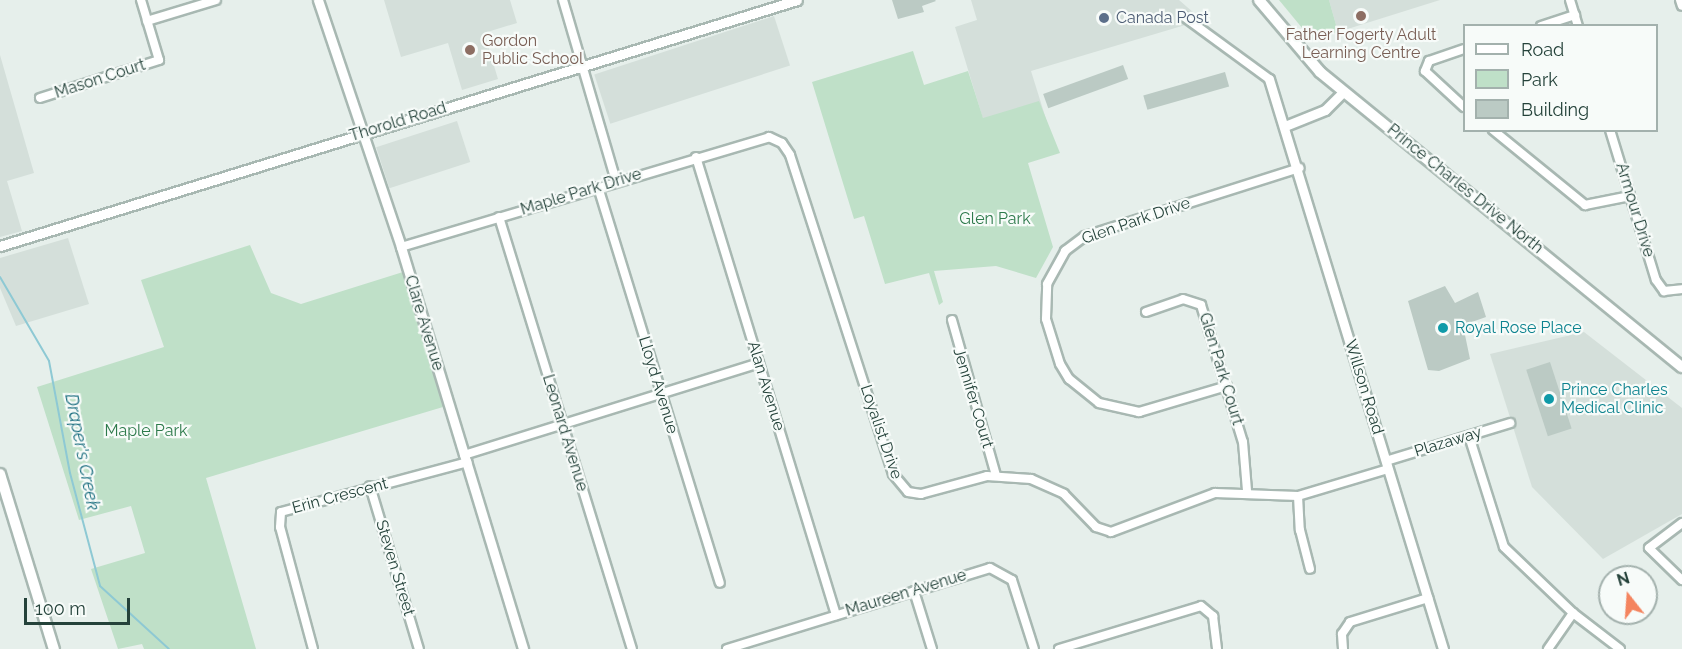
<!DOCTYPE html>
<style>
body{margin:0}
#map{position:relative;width:1682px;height:649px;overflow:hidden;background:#e6efeb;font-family:Raleway,sans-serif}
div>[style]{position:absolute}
.built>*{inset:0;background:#d4dfda;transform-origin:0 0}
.green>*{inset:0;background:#bfe0c8}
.stream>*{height:2px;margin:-1px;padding:0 1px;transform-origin:1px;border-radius:1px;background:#8ec9d4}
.building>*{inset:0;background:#bbcac4;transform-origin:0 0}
.roads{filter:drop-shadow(2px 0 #a8b8b2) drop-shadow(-2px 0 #a8b8b2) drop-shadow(0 2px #a8b8b2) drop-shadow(0 -2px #a8b8b2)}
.minor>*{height:8px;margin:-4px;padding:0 4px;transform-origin:4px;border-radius:4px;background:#fff}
.tertiary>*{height:9px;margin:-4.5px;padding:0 4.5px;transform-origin:4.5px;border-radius:4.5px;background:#fff}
.secondary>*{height:10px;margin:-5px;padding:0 5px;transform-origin:5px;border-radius:5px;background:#fff}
.dots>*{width:16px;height:16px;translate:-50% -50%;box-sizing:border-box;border:3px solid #f7fbf9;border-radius:50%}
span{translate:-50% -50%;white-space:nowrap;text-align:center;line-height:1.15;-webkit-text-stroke:4.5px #f7fbf9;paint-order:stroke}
.service-label{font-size:16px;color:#4e5e75}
.left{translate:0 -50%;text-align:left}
.education-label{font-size:16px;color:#785e54}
.street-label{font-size:16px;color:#24423a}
.park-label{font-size:16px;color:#2d7a4b}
.culture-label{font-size:16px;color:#0d838f}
.water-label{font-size:18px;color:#1c6f80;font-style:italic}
.legend{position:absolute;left:1463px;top:24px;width:195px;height:108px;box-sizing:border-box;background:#f7fbf9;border:2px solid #a3b1ad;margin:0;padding:8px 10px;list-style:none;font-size:18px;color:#24423a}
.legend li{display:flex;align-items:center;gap:12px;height:30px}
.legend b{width:30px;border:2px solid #a3b1ad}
.north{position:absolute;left:1598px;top:565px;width:60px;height:60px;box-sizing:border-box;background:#f7fbf9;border:2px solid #a3b1ad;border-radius:50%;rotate:343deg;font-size:16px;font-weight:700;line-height:24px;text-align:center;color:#24423a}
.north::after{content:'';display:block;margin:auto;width:21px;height:27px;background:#f4845f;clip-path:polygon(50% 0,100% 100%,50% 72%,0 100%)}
.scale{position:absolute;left:24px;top:598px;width:106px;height:27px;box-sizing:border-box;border:3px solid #24423a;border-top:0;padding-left:8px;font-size:18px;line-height:21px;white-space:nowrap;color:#24423a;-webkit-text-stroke:4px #f7fbf9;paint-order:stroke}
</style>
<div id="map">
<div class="built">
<i style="clip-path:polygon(384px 0,510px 0,517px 23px,484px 33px,498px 79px,462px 90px,448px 43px,401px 57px)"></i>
<i style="clip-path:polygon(971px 0,1179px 0,1202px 20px,1031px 71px,1056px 151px,998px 168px,955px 27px,977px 20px)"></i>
<i style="clip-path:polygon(1329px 0,1440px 0,1338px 32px)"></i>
<i style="left:774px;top:16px;width:52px;height:189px;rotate:72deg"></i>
<i style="clip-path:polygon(0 55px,34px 173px,7px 181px,22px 231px,0 237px)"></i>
<i style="left:457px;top:121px;width:43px;height:85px;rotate:72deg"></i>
<i style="clip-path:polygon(68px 238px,89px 304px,16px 326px,0 288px,0 258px)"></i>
<i style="clip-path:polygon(1584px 332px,1682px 408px,1682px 514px,1603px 559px,1532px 487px,1490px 354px)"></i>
</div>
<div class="green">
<i style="clip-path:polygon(1279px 0,1329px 0,1338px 32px,1312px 40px)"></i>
<i style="clip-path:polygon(913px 51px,924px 85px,968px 71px,983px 118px,1039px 101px,1060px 153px,1028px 163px,1053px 247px,1036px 278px,996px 266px,934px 271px,943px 302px,939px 305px,929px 273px,885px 284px,864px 216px,854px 219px,812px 82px)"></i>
<i style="clip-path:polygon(250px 245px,271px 293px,301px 304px,403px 272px,443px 407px,206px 478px,256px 649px,144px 649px,142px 644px,118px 649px,91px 569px,145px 553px,131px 506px,79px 520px,37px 387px,164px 347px,141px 280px)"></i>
</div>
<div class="stream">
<i style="left:0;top:277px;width:97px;rotate:59.7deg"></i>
<i style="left:49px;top:361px;width:114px;rotate:79.4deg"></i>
<i style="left:70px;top:473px;width:117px;rotate:75.1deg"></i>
<i style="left:100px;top:586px;width:93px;rotate:42.4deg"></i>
</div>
<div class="building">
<i style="clip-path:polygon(892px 0,935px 0,936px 1px,922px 6px,924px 12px,898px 19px)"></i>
<i style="left:1123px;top:65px;width:15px;height:85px;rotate:70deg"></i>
<i style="left:1225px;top:72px;width:15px;height:85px;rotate:74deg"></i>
<i style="clip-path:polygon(1445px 286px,1455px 303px,1478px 292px,1486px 317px,1469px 323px,1473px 333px,1465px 335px,1470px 359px,1439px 371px,1428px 370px,1408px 301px)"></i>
<i style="left:1550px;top:362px;width:70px;height:25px;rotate:72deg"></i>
</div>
<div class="roads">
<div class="minor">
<i style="left:563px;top:0;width:189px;rotate:73.7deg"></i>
<i style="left:1570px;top:0;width:27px;rotate:73deg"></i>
<i style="left:1680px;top:0;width:6px;rotate:72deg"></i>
<i style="left:1183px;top:16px;width:107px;rotate:36.2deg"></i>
<i style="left:147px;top:21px;width:72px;rotate:-16.9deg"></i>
<i style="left:1541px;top:26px;width:36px;rotate:-18deg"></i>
<i style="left:1464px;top:49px;width:37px;rotate:161deg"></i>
<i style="left:1429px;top:61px;width:11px;rotate:112deg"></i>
<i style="left:1425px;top:71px;width:53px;rotate:42.7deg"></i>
<i style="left:40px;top:98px;width:125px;rotate:-17.7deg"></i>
<i style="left:159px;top:60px;width:63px;rotate:-106.7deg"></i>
<i style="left:1493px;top:130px;width:119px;rotate:39.2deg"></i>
<i style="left:1585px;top:205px;width:46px;rotate:-11.3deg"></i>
<i style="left:1610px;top:130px;width:157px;rotate:73deg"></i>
<i style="left:1656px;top:280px;width:14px;rotate:54deg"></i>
<i style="left:1664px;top:291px;width:18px;rotate:-6deg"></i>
<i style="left:696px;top:157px;width:479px;rotate:73deg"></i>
<i style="left:598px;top:187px;width:414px;rotate:72.9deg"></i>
<i style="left:499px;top:217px;width:452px;rotate:72.9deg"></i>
<i style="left:401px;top:247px;width:384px;rotate:-16.6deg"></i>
<i style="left:769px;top:137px;width:14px;rotate:25deg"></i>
<i style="left:782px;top:143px;width:14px;rotate:56deg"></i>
<i style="left:790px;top:155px;width:335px;rotate:72.1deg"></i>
<i style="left:893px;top:474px;width:23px;rotate:50deg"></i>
<i style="left:908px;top:492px;width:13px;rotate:9deg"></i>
<i style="left:921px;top:494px;width:68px;rotate:-15.3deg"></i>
<i style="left:987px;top:476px;width:44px;rotate:3.9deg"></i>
<i style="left:1031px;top:479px;width:36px;rotate:24deg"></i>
<i style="left:1064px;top:494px;width:46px;rotate:45.9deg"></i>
<i style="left:1096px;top:527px;width:16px;rotate:18deg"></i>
<i style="left:1111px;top:532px;width:111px;rotate:-20.6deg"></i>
<i style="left:1215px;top:493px;width:83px;rotate:2.1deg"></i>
<i style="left:1298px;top:496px;width:94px;rotate:-16.7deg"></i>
<i style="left:1146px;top:312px;width:39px;rotate:-19deg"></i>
<i style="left:1183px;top:299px;width:19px;rotate:18deg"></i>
<i style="left:1201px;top:305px;width:143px;rotate:73deg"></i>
<i style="left:1243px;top:442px;width:49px;rotate:85.3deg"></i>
<i style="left:952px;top:320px;width:162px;rotate:74.2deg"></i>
<i style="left:1227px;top:386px;width:92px;rotate:163.5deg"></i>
<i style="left:1139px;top:412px;width:41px;rotate:-167.3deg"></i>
<i style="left:1099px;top:403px;width:38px;rotate:-141deg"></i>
<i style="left:1069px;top:379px;width:17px;rotate:-121deg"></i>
<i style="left:1060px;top:364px;width:47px;rotate:-107.3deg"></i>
<i style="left:1046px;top:319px;width:35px;rotate:-88deg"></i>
<i style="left:1047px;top:284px;width:38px;rotate:-61deg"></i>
<i style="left:1065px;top:251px;width:25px;rotate:-37deg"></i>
<i style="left:1085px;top:236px;width:225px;rotate:-17.6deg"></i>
<i style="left:1469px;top:436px;width:116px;rotate:72.5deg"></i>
<i style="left:1504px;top:547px;width:95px;rotate:43.7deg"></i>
<i style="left:1573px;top:613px;width:59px;rotate:37.5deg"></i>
<i style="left:464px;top:455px;width:309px;rotate:-17.3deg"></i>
<i style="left:1386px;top:461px;width:130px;rotate:-17deg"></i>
<i style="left:370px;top:486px;width:170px;rotate:73.3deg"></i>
<i style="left:1298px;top:496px;width:34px;rotate:87deg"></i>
<i style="left:1300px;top:530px;width:40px;rotate:75.6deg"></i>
<i style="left:1682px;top:523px;width:41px;rotate:142.9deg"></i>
<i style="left:1649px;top:548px;width:46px;rotate:44.1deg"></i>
<i style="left:914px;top:591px;width:61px;rotate:72.8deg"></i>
<i style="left:313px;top:649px;width:126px;rotate:-105.1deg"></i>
<i style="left:280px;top:527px;width:15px;rotate:-86deg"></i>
<i style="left:281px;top:512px;width:193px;rotate:-15deg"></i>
<i style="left:727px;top:649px;width:275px;rotate:-17.1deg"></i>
<i style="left:990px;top:568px;width:25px;rotate:29deg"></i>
<i style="left:1012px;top:580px;width:72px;rotate:72.3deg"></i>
<i style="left:1059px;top:649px;width:148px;rotate:-16.8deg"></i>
<i style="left:1201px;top:606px;width:16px;rotate:40deg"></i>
<i style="left:1213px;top:616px;width:33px;rotate:83deg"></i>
<i style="left:1343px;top:649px;width:15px;rotate:-94deg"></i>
<i style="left:1342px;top:634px;width:14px;rotate:-56deg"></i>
<i style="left:1350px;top:622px;width:82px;rotate:-17.1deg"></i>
<i style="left:1548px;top:649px;width:44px;rotate:-55.2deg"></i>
</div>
<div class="tertiary">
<i style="left:318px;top:0;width:261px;rotate:71.4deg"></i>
<i style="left:401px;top:247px;width:420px;rotate:73.1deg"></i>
<i style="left:1269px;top:79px;width:596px;rotate:73.02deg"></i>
<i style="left:1285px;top:126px;width:43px;rotate:-21.8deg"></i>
<i style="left:1325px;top:110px;width:25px;rotate:-45deg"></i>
<i style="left:0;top:246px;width:834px;rotate:-17.15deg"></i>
</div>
<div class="secondary">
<i style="left:1259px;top:0;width:94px;rotate:49.7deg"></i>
<i style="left:1320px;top:72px;width:467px;rotate:39.2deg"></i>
<i style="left:0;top:474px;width:183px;rotate:72.9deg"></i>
</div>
</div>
<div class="dots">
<i style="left:1361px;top:16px;background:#8d6e63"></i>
<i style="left:1104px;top:18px;background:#5c6f8a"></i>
<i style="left:470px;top:50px;background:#8d6e63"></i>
<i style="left:1443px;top:328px;background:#0f9aa8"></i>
<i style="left:1549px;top:399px;background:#0f9aa8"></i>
</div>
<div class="service-label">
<span class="left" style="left:1116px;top:18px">Canada Post</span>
</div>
<div class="education-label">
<span style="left:1361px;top:44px">Father Fogerty Adult<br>Learning Centre</span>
<span class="left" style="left:482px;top:50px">Gordon<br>Public School</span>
</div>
<div class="street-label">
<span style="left:100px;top:79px;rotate:-18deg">Mason Court</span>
<span style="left:398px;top:122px;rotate:-17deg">Thorold Road</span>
<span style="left:1465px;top:189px;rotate:39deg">Prince Charles Drive North</span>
<span style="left:581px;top:192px;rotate:-17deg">Maple Park Drive</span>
<span style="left:1635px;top:210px;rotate:73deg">Armour Drive</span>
<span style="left:1136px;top:221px;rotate:-19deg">Glen Park Drive</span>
<span style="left:424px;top:323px;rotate:73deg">Clare Avenue</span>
<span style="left:1221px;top:369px;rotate:73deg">Glen Park Court</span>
<span style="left:658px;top:385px;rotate:73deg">Lloyd Avenue</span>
<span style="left:766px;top:386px;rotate:73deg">Alan Avenue</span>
<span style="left:1364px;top:387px;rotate:73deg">Willson Road</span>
<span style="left:973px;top:398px;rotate:73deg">Jennifer Court</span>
<span style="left:881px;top:432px;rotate:71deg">Loyalist Drive</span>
<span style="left:565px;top:433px;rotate:73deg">Leonard Avenue</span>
<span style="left:1448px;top:442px;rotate:-17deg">Plazaway</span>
<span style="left:340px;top:496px;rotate:-15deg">Erin Crescent</span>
<span style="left:395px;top:568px;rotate:73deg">Steven Street</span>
<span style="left:906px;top:593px;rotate:-17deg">Maureen Avenue</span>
</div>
<div class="park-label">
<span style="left:995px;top:219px">Glen Park</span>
<span style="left:146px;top:431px">Maple Park</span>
</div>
<div class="culture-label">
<span class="left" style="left:1455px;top:328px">Royal Rose Place</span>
<span class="left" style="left:1561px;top:399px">Prince Charles<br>Medical Clinic</span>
</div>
<div class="water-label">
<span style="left:82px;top:452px;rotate:79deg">Draper's Creek</span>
</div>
<ul class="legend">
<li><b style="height:8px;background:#fff"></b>Road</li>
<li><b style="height:16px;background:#bfe0c8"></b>Park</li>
<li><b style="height:16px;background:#bbcac4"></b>Building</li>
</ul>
<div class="north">N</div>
<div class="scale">100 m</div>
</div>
